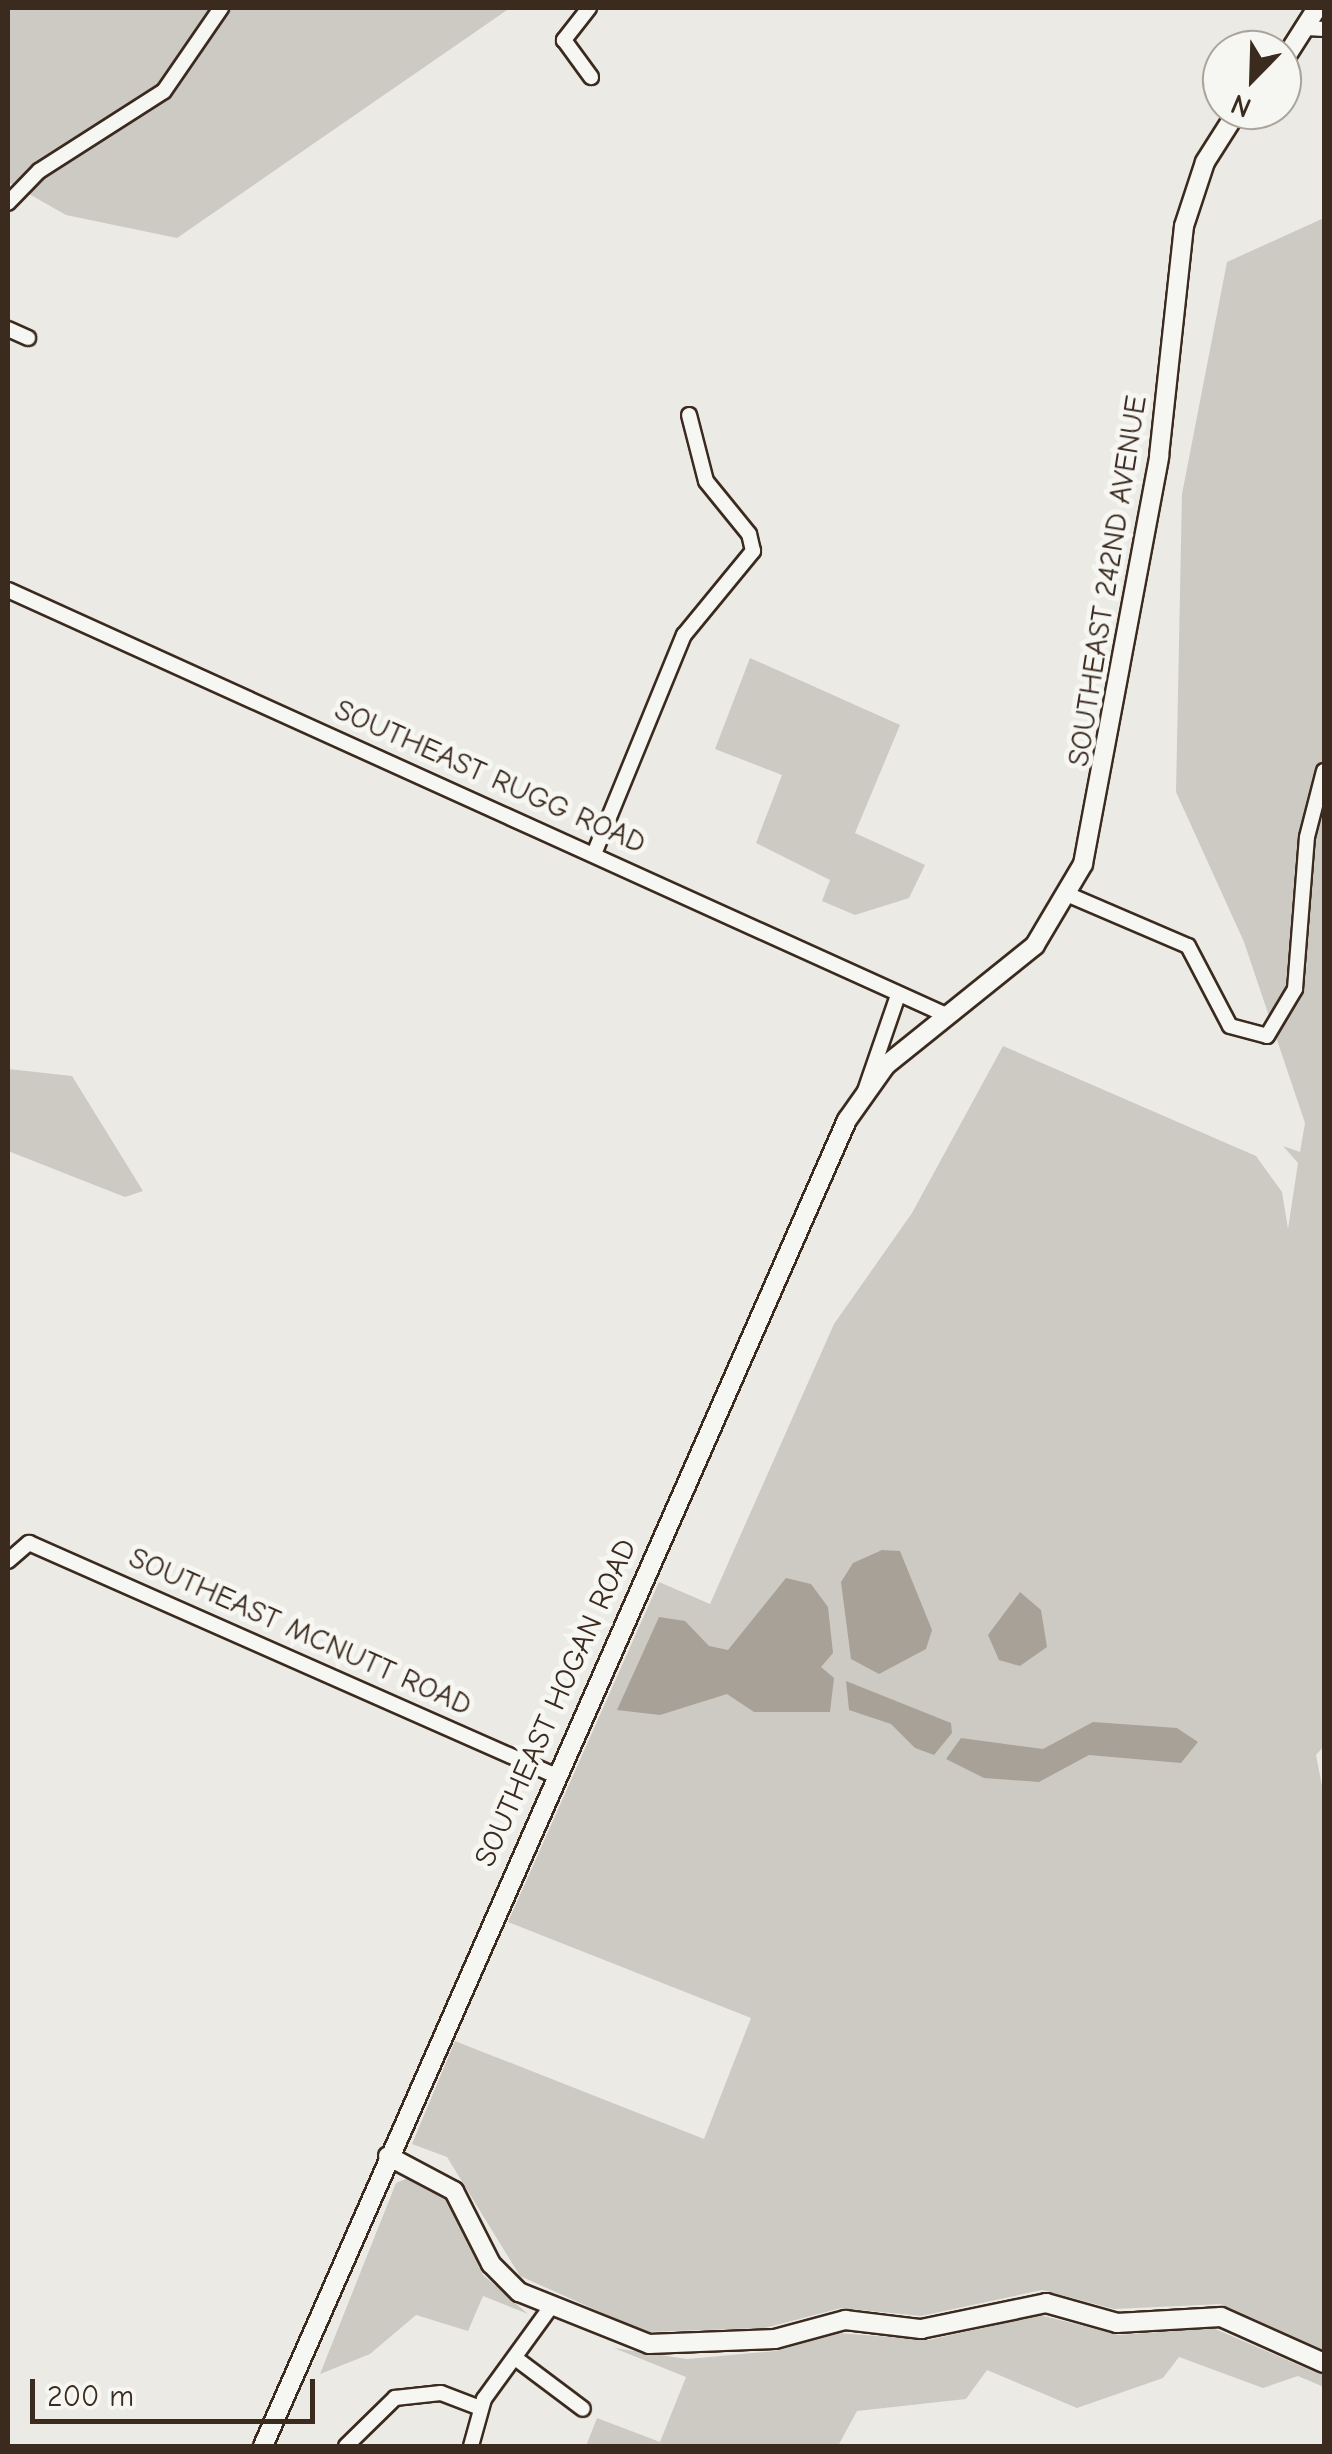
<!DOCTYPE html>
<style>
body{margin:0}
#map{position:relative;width:1332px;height:2454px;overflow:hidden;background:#ebeae5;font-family:"Comic Neue",sans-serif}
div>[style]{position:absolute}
.green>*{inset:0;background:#cdcac4}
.water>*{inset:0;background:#a8a198}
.roads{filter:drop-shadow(2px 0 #3b2a1e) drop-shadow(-2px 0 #3b2a1e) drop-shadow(0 2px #3b2a1e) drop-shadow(0 -2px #3b2a1e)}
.minor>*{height:14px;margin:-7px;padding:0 7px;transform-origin:7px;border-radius:7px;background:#f6f6f2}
.major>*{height:18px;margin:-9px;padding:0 9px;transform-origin:9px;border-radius:9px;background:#f6f6f2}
span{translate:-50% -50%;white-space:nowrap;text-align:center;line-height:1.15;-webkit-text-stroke:10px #f6f6f2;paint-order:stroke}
.street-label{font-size:30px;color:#3b2a1e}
.frame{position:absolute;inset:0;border:10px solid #3b2a1e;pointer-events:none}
.north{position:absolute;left:1202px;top:30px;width:100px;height:100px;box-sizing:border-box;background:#f6f6f2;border:2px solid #aba49d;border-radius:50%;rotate:203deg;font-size:28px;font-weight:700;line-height:40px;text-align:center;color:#3b2a1e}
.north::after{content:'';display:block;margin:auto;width:35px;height:45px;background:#3b2a1e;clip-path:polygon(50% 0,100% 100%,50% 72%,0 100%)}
.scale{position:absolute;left:30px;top:2379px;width:285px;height:45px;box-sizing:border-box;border:5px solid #3b2a1e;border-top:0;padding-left:12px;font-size:30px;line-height:35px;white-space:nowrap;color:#3b2a1e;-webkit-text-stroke:8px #f6f6f2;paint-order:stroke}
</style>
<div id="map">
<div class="green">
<i style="clip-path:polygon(8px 8px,510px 8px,177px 238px,66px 215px,8px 182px)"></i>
<i style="clip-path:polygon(1324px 218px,1324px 1746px,1316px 1755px,1324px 1796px,1324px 2350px,1221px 2304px,1114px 2309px,1042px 2290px,921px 2316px,841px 2308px,765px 2328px,645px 2332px,520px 2276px,447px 2157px,412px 2144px,455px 2041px,704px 2139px,751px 2018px,508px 1922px,659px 1582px,710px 1604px,834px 1324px,912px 1213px,1003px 1046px,1256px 1156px,1282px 1192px,1288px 1229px,1298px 1163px,1283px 1146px,1300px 1152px,1305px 1123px,1244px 942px,1176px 792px,1182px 494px,1227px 262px)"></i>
<i style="clip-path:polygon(750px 658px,900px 725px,855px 833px,925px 865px,909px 898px,855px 915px,822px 901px,830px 880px,756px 843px,782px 775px,715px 749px)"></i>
<i style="clip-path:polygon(8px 1069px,72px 1076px,143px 1191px,125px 1197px,8px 1151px)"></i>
<i style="clip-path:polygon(408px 2178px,446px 2199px,483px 2275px,528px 2314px,483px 2296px,468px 2331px,416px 2315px,370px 2354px,320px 2374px,396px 2183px)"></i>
<i style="clip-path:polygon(1040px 2315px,1119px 2335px,1213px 2328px,1324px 2376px,1324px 2387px,1298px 2376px,1263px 2388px,1179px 2357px,1163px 2378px,1077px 2408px,987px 2370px,966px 2399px,857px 2411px,838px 2446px,586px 2446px,597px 2418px,660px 2442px,686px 2377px,614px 2348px,687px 2359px,776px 2351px,837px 2333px,929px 2340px)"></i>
</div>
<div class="water">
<i style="clip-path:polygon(882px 1550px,900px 1551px,932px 1630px,926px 1649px,879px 1674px,851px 1659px,841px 1582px,853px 1563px)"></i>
<i style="clip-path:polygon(786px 1578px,811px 1584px,828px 1607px,833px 1653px,821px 1667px,834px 1678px,830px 1712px,754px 1712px,727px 1694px,660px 1715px,617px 1710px,659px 1617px,685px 1621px,709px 1646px,728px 1650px)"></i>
<i style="clip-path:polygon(1020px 1592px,1041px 1610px,1047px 1647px,1020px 1666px,999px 1660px,988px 1635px)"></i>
<i style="clip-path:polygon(846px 1681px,951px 1723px,952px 1733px,934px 1755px,915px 1748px,891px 1724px,849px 1710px)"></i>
<i style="clip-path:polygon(1093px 1722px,1177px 1728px,1198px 1742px,1181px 1763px,1089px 1755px,1039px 1782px,984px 1778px,946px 1759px,961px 1738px,1043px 1749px)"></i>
</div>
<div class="roads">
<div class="minor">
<i style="left:589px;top:8px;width:41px;rotate:128deg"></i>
<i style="left:564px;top:40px;width:46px;rotate:53.9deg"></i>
<i style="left:1307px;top:28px;width:17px;rotate:3deg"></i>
<i style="left:8px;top:203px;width:45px;rotate:-45.9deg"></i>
<i style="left:39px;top:171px;width:148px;rotate:-32.6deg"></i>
<i style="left:164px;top:91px;width:101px;rotate:-55.5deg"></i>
<i style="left:8px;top:329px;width:22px;rotate:24deg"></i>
<i style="left:8px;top:590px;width:1032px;rotate:24.38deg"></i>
<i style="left:594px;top:854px;width:237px;rotate:-67.7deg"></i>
<i style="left:684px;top:635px;width:109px;rotate:-50.6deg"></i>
<i style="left:753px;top:551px;width:17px;rotate:-103deg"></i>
<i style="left:749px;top:534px;width:68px;rotate:-129.1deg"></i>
<i style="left:706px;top:481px;width:68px;rotate:-104.4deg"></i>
<i style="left:1069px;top:895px;width:129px;rotate:23.2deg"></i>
<i style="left:1188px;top:946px;width:90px;rotate:62.3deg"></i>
<i style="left:1230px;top:1026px;width:38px;rotate:15deg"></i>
<i style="left:1267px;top:1036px;width:55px;rotate:-59.2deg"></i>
<i style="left:1295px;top:989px;width:152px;rotate:-85.5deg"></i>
<i style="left:1307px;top:837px;width:68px;rotate:-75.6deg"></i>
<i style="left:865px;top:1091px;width:102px;rotate:-71deg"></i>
<i style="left:8px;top:1561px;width:28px;rotate:-41deg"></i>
<i style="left:29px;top:1543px;width:574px;rotate:23.84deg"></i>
<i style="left:518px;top:2360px;width:81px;rotate:37deg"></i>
<i style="left:346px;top:2446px;width:69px;rotate:-44.4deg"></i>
<i style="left:395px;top:2398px;width:46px;rotate:-6.2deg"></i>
<i style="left:441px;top:2393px;width:42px;rotate:21deg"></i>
<i style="left:471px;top:2446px;width:49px;rotate:-74.5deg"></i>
<i style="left:484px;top:2399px;width:112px;rotate:-54deg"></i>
</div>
<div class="major">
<i style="left:1282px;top:63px;width:65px;rotate:-57.5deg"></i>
<i style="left:388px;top:2156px;width:75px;rotate:27.9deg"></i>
<i style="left:454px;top:2191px;width:82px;rotate:63.1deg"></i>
<i style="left:491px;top:2264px;width:40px;rotate:45deg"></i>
<i style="left:519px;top:2292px;width:140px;rotate:21.8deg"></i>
<i style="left:649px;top:2344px;width:126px;rotate:-2.3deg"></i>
<i style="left:775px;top:2339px;width:73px;rotate:-15.2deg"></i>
<i style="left:845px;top:2320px;width:77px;rotate:6.8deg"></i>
<i style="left:921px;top:2329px;width:128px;rotate:-11.7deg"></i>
<i style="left:1046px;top:2303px;width:74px;rotate:15.7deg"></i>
<i style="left:1117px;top:2323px;width:104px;rotate:-3.3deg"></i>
<i style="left:1221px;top:2317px;width:113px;rotate:24.1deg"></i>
<i style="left:263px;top:2446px;width:1449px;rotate:-66.23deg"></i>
<i style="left:847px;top:1120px;width:67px;rotate:-54.7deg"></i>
<i style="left:886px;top:1065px;width:191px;rotate:-38.8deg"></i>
<i style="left:1035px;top:945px;width:94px;rotate:-59.3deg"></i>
<i style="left:1083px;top:864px;width:415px;rotate:-79.4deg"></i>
<i style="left:1159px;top:456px;width:231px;rotate:-83.8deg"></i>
<i style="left:1184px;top:226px;width:67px;rotate:-71.8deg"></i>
<i style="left:1205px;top:162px;width:62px;rotate:-57.6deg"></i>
</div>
</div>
<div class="street-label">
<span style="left:1108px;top:581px;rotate:-81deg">SOUTHEAST 242ND AVENUE</span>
<span style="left:490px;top:777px;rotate:24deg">SOUTHEAST RUGG ROAD</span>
<span style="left:300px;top:1632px;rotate:24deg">SOUTHEAST MCNUTT ROAD</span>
<span style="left:556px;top:1703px;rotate:-66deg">SOUTHEAST HOGAN ROAD</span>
</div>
<div class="frame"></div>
<div class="north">N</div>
<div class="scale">200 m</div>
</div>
